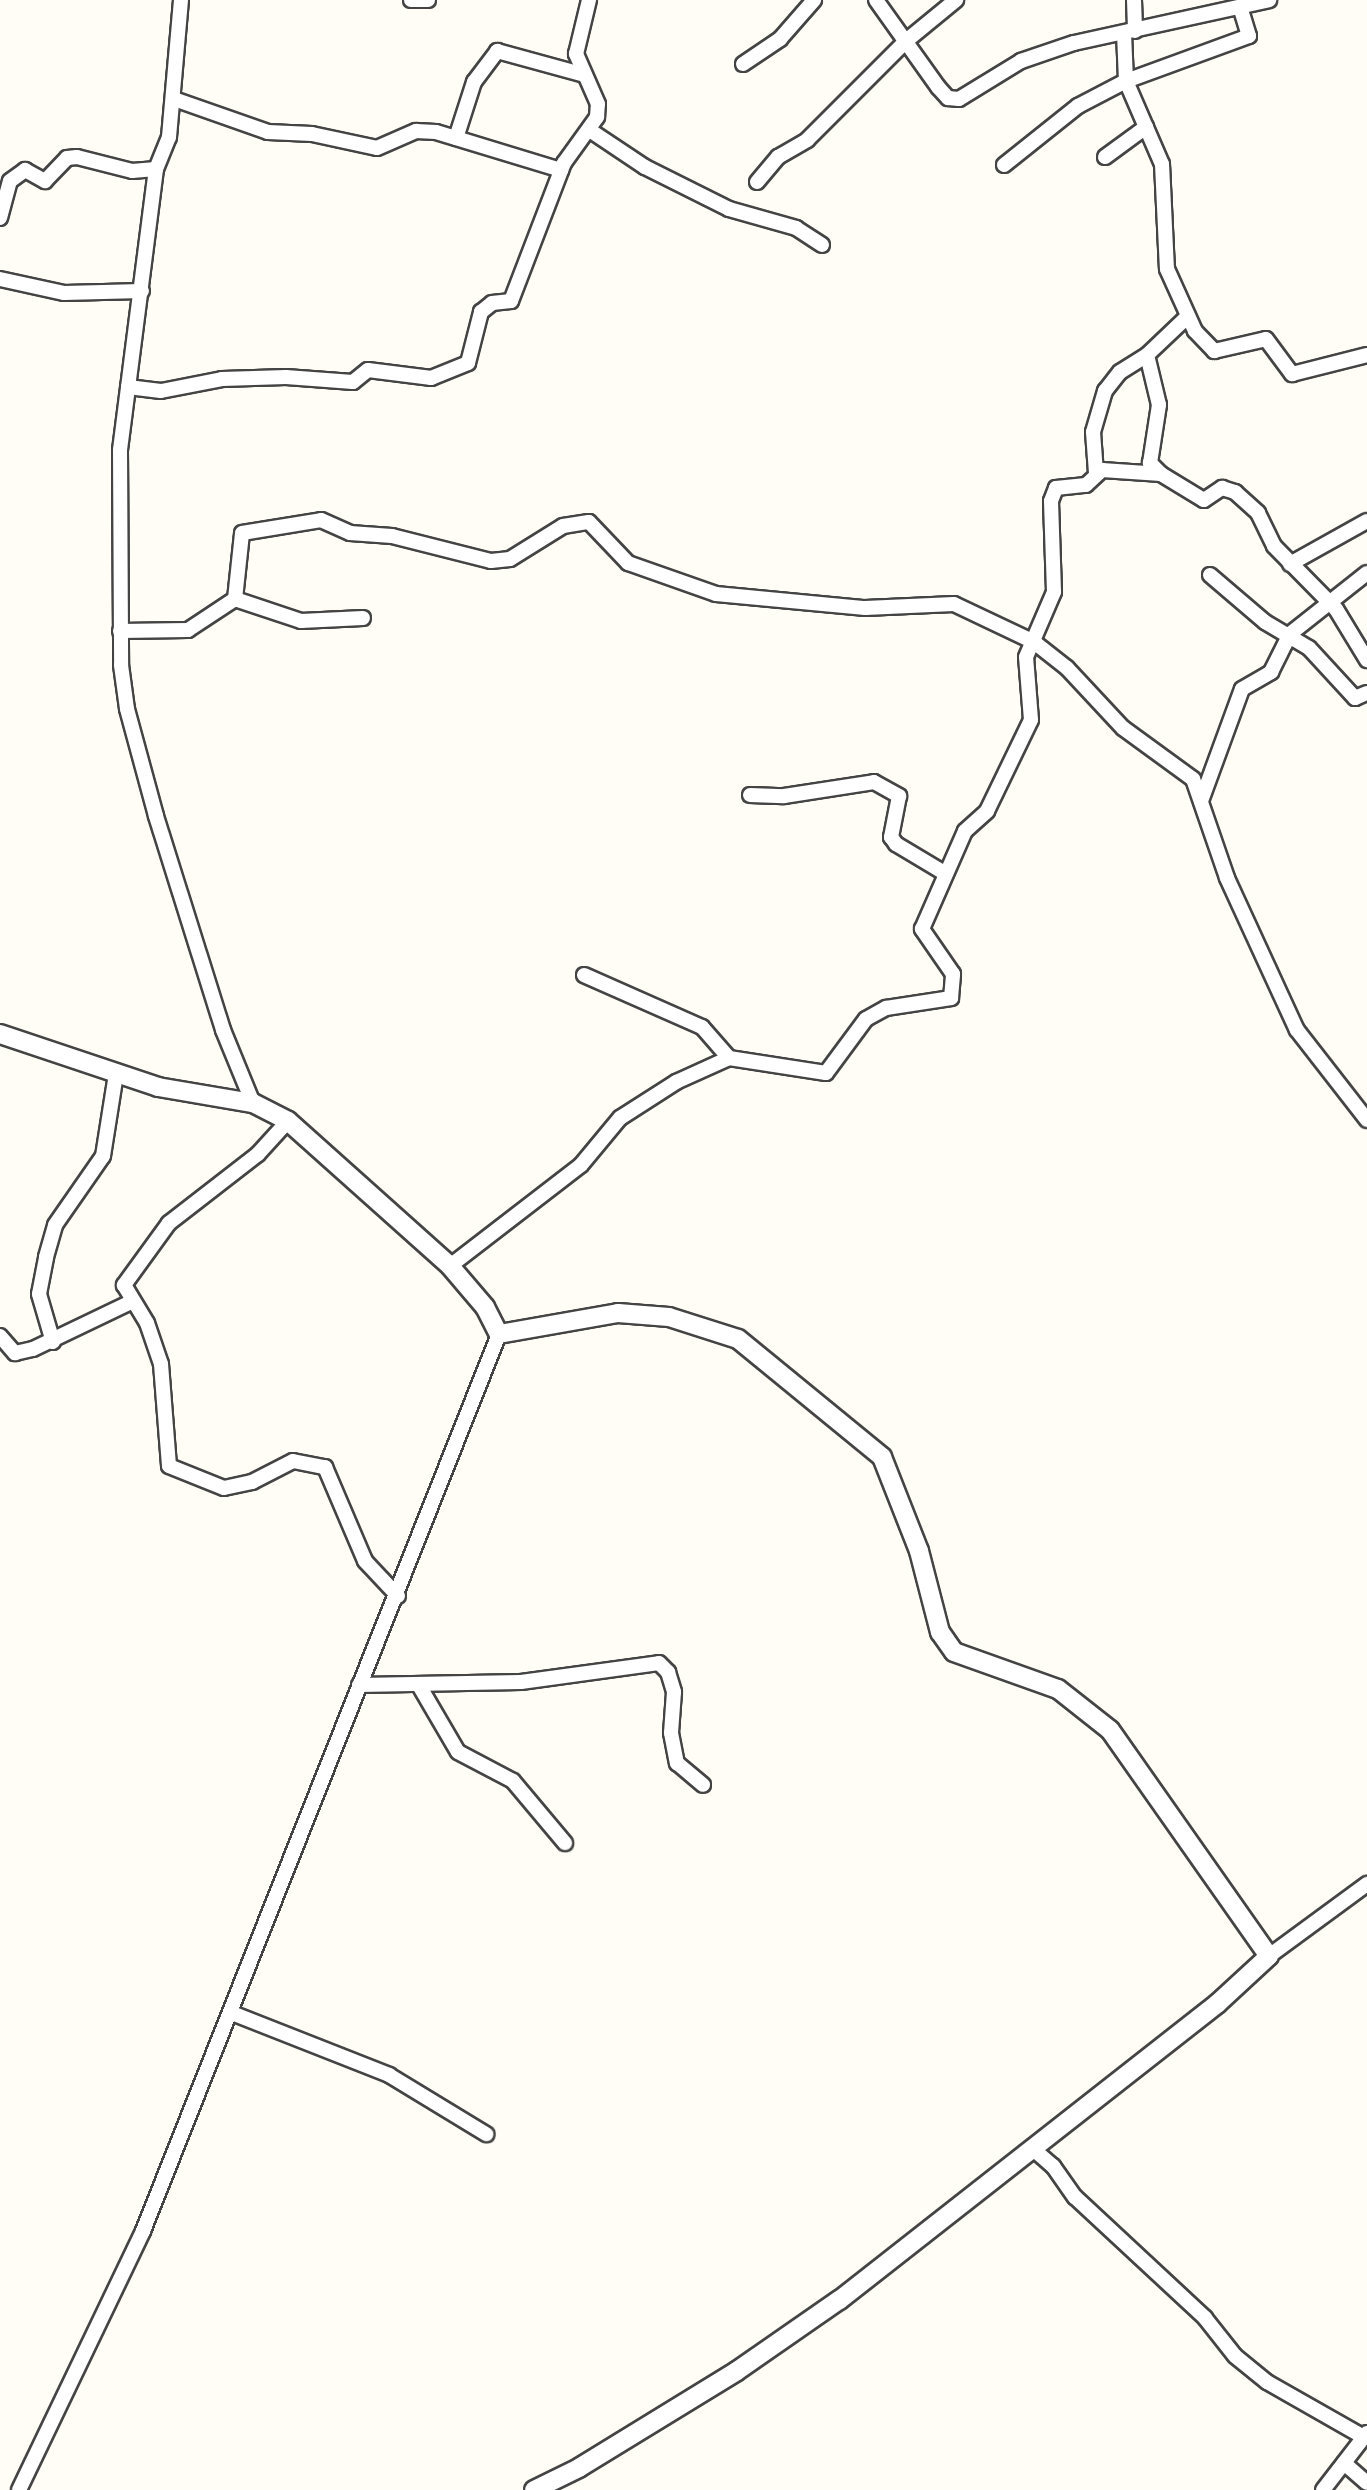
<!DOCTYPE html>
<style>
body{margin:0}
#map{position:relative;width:1367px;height:2490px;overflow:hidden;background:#fffdf5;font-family:Bitter,serif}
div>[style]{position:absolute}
.roads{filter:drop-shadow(2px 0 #444) drop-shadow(-2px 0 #444) drop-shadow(0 2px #444) drop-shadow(0 -2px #444)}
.minor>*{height:14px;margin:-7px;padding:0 7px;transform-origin:7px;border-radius:7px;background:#fff}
.tertiary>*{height:18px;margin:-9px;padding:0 9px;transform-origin:9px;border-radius:9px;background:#fff}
span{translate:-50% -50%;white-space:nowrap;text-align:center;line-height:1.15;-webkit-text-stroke:8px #fff;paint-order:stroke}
</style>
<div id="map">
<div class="roads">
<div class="minor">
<i style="left:181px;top:0;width:138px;rotate:95deg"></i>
<i style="left:169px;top:137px;width:35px;rotate:112deg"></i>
<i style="left:156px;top:169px;width:283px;rotate:97.3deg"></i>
<i style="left:120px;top:450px;width:215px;rotate:89.7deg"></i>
<i style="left:121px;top:665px;width:44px;rotate:82.2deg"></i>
<i style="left:127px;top:709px;width:111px;rotate:74.8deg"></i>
<i style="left:156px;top:816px;width:224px;rotate:72.6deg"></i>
<i style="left:223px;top:1030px;width:79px;rotate:67.7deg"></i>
<i style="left:411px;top:0;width:17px"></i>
<i style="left:876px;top:0;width:107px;rotate:54.5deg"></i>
<i style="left:938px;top:87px;width:15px;rotate:48deg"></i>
<i style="left:948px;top:98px;width:11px;rotate:5deg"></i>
<i style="left:959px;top:99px;width:73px;rotate:-31.5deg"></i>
<i style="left:1021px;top:61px;width:56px;rotate:-18.8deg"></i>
<i style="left:1074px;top:43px;width:200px;rotate:-12.4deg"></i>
<i style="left:1134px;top:0;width:31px;rotate:88deg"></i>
<i style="left:1124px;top:33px;width:48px;rotate:87.6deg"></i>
<i style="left:1126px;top:81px;width:90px;rotate:66.6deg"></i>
<i style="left:1162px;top:164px;width:105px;rotate:87.3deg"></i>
<i style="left:1167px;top:269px;width:68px;rotate:65.7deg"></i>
<i style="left:1195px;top:331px;width:28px;rotate:46deg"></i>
<i style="left:1214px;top:351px;width:53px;rotate:-13deg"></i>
<i style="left:1266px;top:339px;width:44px;rotate:53.4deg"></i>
<i style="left:1292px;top:374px;width:77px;rotate:-14.2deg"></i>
<i style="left:743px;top:64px;width:45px;rotate:-34deg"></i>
<i style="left:780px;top:39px;width:52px;rotate:-48.9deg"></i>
<i style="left:174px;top:99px;width:100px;rotate:19.3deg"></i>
<i style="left:268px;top:132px;width:44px;rotate:2.6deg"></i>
<i style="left:312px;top:134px;width:66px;rotate:12.2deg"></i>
<i style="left:377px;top:148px;width:43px;rotate:-23.6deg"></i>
<i style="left:416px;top:131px;width:20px;rotate:3deg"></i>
<i style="left:436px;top:132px;width:131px;rotate:16.9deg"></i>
<i style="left:591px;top:131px;width:65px;rotate:33.7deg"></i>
<i style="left:645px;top:167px;width:94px;rotate:26.6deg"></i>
<i style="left:729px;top:209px;width:70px;rotate:15.8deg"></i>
<i style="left:796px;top:228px;width:31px;rotate:33deg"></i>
<i style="left:456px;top:138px;width:59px;rotate:-72.2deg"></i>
<i style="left:474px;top:82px;width:39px;rotate:-53deg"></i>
<i style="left:497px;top:51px;width:91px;rotate:15.3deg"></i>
<i style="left:1105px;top:157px;width:51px;rotate:-36.2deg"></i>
<i style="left:1004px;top:165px;width:95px;rotate:-38.6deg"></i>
<i style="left:1078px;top:106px;width:54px;rotate:-27.5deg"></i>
<i style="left:1126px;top:81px;width:131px;rotate:-20.1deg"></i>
<i style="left:1249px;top:36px;width:30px;rotate:-107deg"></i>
<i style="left:757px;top:182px;width:33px;rotate:-50deg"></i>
<i style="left:778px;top:157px;width:34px;rotate:-30deg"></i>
<i style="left:807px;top:140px;width:140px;rotate:-45deg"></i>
<i style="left:906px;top:41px;width:65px;rotate:-39.4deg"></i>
<i style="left:0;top:218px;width:38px;rotate:-75deg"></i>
<i style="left:10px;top:181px;width:19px;rotate:-36deg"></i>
<i style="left:25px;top:170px;width:23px;rotate:29deg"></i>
<i style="left:45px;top:181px;width:32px;rotate:-46deg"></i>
<i style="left:67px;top:158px;width:10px;rotate:-6deg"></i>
<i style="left:77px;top:157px;width:57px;rotate:14.3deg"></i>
<i style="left:132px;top:171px;width:24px;rotate:-5deg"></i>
<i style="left:0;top:279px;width:66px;rotate:12.3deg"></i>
<i style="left:64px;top:293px;width:78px;rotate:-1.5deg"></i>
<i style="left:128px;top:387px;width:33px;rotate:7deg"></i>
<i style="left:161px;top:391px;width:62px;rotate:-11.1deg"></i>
<i style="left:222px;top:379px;width:64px;rotate:-1.8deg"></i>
<i style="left:286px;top:377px;width:67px;rotate:4.3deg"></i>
<i style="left:353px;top:382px;width:19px;rotate:-39deg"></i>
<i style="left:368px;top:370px;width:64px;rotate:7.2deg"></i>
<i style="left:431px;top:378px;width:40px;rotate:-22deg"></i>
<i style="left:468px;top:363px;width:53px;rotate:-75.7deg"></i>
<i style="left:481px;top:312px;width:14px;rotate:-39deg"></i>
<i style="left:492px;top:303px;width:19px;rotate:-6deg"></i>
<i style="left:511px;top:301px;width:148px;rotate:-69deg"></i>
<i style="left:564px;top:163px;width:57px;rotate:-54.3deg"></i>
<i style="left:597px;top:117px;width:13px;rotate:-86deg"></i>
<i style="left:598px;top:104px;width:55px;rotate:-113.7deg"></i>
<i style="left:576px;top:54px;width:56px;rotate:-76.5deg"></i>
<i style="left:1096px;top:473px;width:41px;rotate:-94.2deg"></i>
<i style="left:1093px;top:432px;width:43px;rotate:-73.7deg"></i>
<i style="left:1105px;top:391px;width:24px;rotate:-52deg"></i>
<i style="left:1120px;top:372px;width:32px;rotate:-32deg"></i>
<i style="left:1161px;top:474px;width:16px;rotate:-135deg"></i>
<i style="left:1150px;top:463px;width:59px;rotate:-81.2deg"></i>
<i style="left:1159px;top:405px;width:51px;rotate:-103.5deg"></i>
<i style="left:1147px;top:355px;width:55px;rotate:-43.5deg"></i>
<i style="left:1290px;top:564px;width:88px;rotate:-29.2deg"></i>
<i style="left:1210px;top:575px;width:72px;rotate:40.5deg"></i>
<i style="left:1265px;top:622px;width:51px;rotate:30.6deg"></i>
<i style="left:1309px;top:648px;width:68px;rotate:47.4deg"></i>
<i style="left:1355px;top:698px;width:13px;rotate:-23deg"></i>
<i style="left:235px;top:599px;width:70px;rotate:18.4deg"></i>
<i style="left:301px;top:621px;width:62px;rotate:-2.8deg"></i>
<i style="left:120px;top:631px;width:68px;rotate:-0.8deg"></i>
<i style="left:188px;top:630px;width:56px;rotate:-33.4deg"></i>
<i style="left:235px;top:599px;width:66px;rotate:-83.9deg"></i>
<i style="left:242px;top:533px;width:80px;rotate:-9.3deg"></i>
<i style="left:321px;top:520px;width:32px;rotate:24deg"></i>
<i style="left:350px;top:533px;width:42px;rotate:4.1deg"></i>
<i style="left:392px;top:536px;width:102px;rotate:14.2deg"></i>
<i style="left:491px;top:561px;width:19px;rotate:-6deg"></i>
<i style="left:510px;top:559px;width:62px;rotate:-31.9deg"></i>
<i style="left:563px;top:526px;width:26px;rotate:-9deg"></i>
<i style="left:589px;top:522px;width:57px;rotate:46.4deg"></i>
<i style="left:628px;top:563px;width:93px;rotate:19.4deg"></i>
<i style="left:716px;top:594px;width:150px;rotate:5.4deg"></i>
<i style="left:865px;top:608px;width:89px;rotate:-2.6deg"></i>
<i style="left:954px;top:604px;width:89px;rotate:25.4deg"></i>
<i style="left:1034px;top:642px;width:42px;rotate:38.2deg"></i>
<i style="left:1067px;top:668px;width:82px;rotate:47deg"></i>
<i style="left:1123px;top:728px;width:87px;rotate:36.1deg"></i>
<i style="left:1193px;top:779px;width:105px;rotate:71deg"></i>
<i style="left:1227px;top:878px;width:167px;rotate:65.3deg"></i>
<i style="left:1297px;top:1030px;width:114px;rotate:52.1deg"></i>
<i style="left:750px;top:795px;width:34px;rotate:2deg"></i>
<i style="left:784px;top:796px;width:91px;rotate:-8.8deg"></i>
<i style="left:874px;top:782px;width:29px;rotate:29deg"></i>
<i style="left:899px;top:796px;width:42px;rotate:101deg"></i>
<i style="left:891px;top:837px;width:9px;rotate:54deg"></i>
<i style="left:896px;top:844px;width:58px;rotate:31deg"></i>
<i style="left:1201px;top:801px;width:119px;rotate:-69.9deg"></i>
<i style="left:1242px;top:689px;width:34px;rotate:-30deg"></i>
<i style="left:1271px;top:672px;width:42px;rotate:-63.4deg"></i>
<i style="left:1290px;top:634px;width:98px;rotate:-38.4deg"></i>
<i style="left:584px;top:975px;width:129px;rotate:23.8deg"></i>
<i style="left:702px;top:1027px;width:41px;rotate:48.9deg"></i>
<i style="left:288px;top:1121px;width:45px;rotate:132.3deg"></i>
<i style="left:258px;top:1154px;width:113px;rotate:142.2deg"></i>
<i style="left:169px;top:1223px;width:77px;rotate:126deg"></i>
<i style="left:124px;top:1285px;width:44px;rotate:58.8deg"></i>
<i style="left:147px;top:1323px;width:43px;rotate:71.1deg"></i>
<i style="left:161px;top:1364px;width:102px;rotate:85.5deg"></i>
<i style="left:169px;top:1466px;width:59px;rotate:21.8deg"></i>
<i style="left:224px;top:1488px;width:29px;rotate:-12deg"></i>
<i style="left:252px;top:1482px;width:46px;rotate:-27.1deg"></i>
<i style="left:293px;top:1461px;width:33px;rotate:11deg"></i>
<i style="left:325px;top:1467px;width:102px;rotate:66.9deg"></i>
<i style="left:365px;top:1561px;width:48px;rotate:46.7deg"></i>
<i style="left:450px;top:1266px;width:165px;rotate:-37.6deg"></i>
<i style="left:581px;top:1165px;width:61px;rotate:-50.3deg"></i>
<i style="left:620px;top:1118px;width:67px;rotate:-32.7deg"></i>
<i style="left:676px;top:1082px;width:58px;rotate:-24.4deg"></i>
<i style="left:729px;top:1058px;width:98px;rotate:8.8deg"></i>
<i style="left:826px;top:1073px;width:67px;rotate:-53.5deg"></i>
<i style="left:866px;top:1019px;width:23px;rotate:-29deg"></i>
<i style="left:886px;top:1008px;width:66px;rotate:-8.7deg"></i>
<i style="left:951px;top:998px;width:24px;rotate:-85deg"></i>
<i style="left:953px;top:974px;width:55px;rotate:-124.6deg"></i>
<i style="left:922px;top:929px;width:107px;rotate:-66.3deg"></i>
<i style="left:965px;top:831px;width:30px;rotate:-42deg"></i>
<i style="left:987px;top:811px;width:101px;rotate:-64.2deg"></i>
<i style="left:1031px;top:720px;width:63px;rotate:-94.5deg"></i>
<i style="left:1026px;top:657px;width:71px;rotate:-66.7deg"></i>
<i style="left:1054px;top:592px;width:91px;rotate:-91.9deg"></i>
<i style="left:1051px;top:501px;width:14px;rotate:-69deg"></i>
<i style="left:1056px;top:488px;width:30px;rotate:-6deg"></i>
<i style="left:1086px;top:485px;width:22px;rotate:-43deg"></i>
<i style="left:1102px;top:470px;width:59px;rotate:3.9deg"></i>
<i style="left:1161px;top:474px;width:50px;rotate:31.2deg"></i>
<i style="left:1204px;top:500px;width:22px;rotate:-34deg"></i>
<i style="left:1222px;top:488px;width:14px;rotate:17deg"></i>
<i style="left:1235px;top:492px;width:31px;rotate:42deg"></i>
<i style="left:1258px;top:513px;width:37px;rotate:64deg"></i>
<i style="left:1274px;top:546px;width:88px;rotate:45.5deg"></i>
<i style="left:1336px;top:609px;width:60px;rotate:58.7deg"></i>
<i style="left:0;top:1336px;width:23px;rotate:49deg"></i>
<i style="left:15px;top:1353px;width:18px;rotate:-13deg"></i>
<i style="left:33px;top:1349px;width:111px;rotate:-25.6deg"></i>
<i style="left:53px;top:1342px;width:50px;rotate:-106.3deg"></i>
<i style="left:39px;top:1294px;width:38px;rotate:-79deg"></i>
<i style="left:46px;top:1257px;width:33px;rotate:-74deg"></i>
<i style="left:55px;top:1225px;width:84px;rotate:-55.2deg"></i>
<i style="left:103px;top:1156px;width:83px;rotate:-81deg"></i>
<i style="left:359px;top:1685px;width:162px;rotate:-1.1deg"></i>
<i style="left:521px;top:1682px;width:139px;rotate:-7.8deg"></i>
<i style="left:659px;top:1663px;width:13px;rotate:45deg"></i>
<i style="left:668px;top:1672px;width:21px;rotate:73deg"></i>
<i style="left:674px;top:1692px;width:41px;rotate:94.2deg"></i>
<i style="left:671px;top:1733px;width:31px;rotate:79deg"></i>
<i style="left:677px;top:1763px;width:34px;rotate:40deg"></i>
<i style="left:420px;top:1687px;width:75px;rotate:59.7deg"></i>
<i style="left:458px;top:1752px;width:62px;rotate:27.8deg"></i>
<i style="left:513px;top:1781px;width:81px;rotate:50deg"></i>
<i style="left:1269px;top:1956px;width:122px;rotate:-36.3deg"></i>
<i style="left:232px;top:2013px;width:169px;rotate:21.5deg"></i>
<i style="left:389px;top:2075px;width:114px;rotate:31.3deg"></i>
<i style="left:1032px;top:2148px;width:28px;rotate:41deg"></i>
<i style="left:1053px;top:2166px;width:38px;rotate:55deg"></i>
<i style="left:1075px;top:2197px;width:178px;rotate:42.9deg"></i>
<i style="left:1205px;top:2318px;width:48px;rotate:51.7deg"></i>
<i style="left:1235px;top:2356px;width:41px;rotate:39.1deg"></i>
<i style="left:1267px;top:2382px;width:112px;rotate:29.6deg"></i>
<i style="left:1344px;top:2463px;width:30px;rotate:41deg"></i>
<i style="left:19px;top:2490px;width:287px;rotate:-64.4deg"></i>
<i style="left:143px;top:2231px;width:965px;rotate:-68.35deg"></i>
<i style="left:1323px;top:2490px;width:72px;rotate:-52.3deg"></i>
</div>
<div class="tertiary">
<i style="left:0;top:1034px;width:167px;rotate:18.5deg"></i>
<i style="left:158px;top:1087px;width:96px;rotate:9.6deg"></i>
<i style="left:253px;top:1103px;width:39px;rotate:27deg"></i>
<i style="left:288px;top:1121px;width:217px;rotate:41.8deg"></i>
<i style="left:450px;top:1266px;width:54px;rotate:49.5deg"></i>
<i style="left:485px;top:1307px;width:30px;rotate:63deg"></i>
<i style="left:499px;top:1334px;width:121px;rotate:-10deg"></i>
<i style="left:618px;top:1313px;width:51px;rotate:4.5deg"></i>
<i style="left:669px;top:1317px;width:72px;rotate:17.7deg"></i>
<i style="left:738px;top:1339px;width:186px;rotate:39.3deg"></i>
<i style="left:882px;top:1457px;width:101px;rotate:68.5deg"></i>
<i style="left:919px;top:1551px;width:84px;rotate:75.5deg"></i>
<i style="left:940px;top:1632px;width:24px;rotate:55deg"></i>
<i style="left:954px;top:1652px;width:110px;rotate:19.6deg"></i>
<i style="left:1058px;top:1689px;width:66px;rotate:38.3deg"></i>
<i style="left:1110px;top:1730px;width:276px;rotate:54.9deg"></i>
<i style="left:1269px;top:1956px;width:71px;rotate:137.3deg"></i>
<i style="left:1217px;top:2004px;width:480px;rotate:141.9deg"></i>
<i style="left:839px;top:2300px;width:124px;rotate:145.2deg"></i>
<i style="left:737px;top:2371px;width:185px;rotate:148.5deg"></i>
<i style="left:579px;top:2468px;width:50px;rotate:153.9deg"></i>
</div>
</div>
</div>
